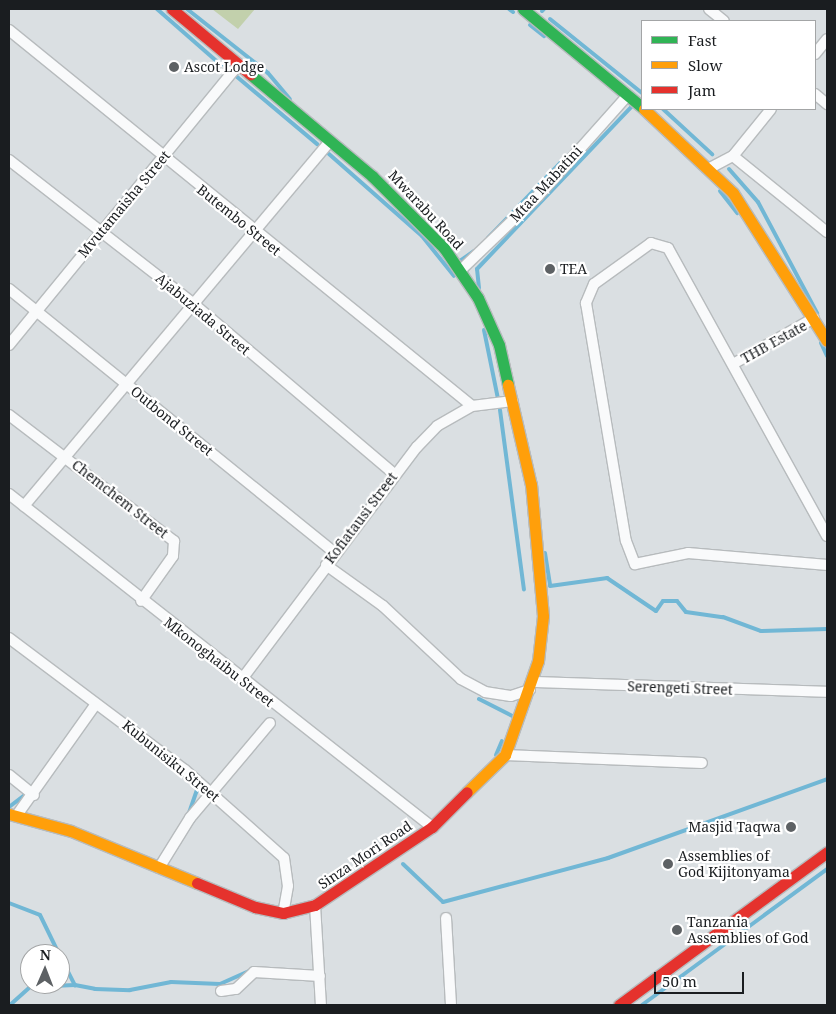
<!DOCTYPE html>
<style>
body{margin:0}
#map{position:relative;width:836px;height:1014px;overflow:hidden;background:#dadfe2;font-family:"Noto Serif",serif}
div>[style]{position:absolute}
.green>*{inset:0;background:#c2d0ac}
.stream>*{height:4px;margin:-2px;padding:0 2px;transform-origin:2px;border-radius:2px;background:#71b7d5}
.roads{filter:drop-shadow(1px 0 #b7bbbd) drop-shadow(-1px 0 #b7bbbd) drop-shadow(0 1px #b7bbbd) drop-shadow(0 -1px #b7bbbd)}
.street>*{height:10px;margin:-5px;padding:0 5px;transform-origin:5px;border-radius:5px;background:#f9fafb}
.fast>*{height:11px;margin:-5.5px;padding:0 5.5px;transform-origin:5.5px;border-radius:5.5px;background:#30b455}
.slow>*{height:11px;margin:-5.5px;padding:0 5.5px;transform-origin:5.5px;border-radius:5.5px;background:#ff9f0a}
.jam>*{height:11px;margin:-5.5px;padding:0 5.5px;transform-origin:5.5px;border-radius:5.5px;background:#e5322d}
.dots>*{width:14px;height:14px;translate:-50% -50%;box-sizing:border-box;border:2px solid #fff;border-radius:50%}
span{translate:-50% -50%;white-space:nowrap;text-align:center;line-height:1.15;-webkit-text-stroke:4.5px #fff;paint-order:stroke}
.poi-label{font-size:14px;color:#1a1d20}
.left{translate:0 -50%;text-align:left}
.right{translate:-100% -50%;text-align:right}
.street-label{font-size:14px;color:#1a1d20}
.frame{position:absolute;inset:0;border:10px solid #1a1d20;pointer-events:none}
.legend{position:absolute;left:641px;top:20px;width:175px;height:90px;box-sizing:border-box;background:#fff;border:1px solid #a3a5a6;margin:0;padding:6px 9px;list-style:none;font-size:15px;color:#1a1d20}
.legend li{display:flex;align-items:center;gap:10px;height:25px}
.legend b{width:25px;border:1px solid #a3a5a6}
.north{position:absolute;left:20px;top:944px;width:50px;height:50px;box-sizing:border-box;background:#fff;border:1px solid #a3a5a6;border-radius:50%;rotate:1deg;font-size:14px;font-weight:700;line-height:20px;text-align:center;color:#1a1d20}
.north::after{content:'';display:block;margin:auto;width:18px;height:22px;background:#5d6164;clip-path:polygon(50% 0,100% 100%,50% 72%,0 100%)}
.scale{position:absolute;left:654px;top:972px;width:90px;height:22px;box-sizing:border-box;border:2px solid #1a1d20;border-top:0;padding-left:6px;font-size:15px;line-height:18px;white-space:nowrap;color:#1a1d20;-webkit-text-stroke:4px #fff;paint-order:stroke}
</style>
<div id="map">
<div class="green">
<i style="clip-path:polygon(212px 9px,255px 9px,238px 29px)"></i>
</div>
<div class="stream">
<i style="left:157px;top:9px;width:85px;rotate:41.2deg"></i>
<i style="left:187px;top:9px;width:103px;rotate:38.3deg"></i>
<i style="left:268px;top:73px;width:34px;rotate:50deg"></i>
<i style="left:509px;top:9px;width:5px;rotate:37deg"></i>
<i style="left:542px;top:11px;width:3px;rotate:-45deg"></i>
<i style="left:550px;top:19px;width:118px;rotate:38.8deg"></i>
<i style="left:530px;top:25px;width:18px;rotate:38deg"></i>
<i style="left:236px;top:76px;width:106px;rotate:40deg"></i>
<i style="left:663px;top:109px;width:67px;rotate:42.6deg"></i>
<i style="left:329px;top:154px;width:124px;rotate:41.4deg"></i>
<i style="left:422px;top:236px;width:51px;rotate:51.3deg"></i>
<i style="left:729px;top:169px;width:44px;rotate:48.7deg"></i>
<i style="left:758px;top:202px;width:126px;rotate:62deg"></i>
<i style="left:720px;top:191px;width:28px;rotate:52deg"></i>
<i style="left:488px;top:238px;width:108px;rotate:-46.1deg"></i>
<i style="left:457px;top:263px;width:21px;rotate:-35deg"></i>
<i style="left:479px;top:288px;width:19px;rotate:-96deg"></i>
<i style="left:477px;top:269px;width:228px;rotate:-46.4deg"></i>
<i style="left:484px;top:330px;width:70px;rotate:78.5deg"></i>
<i style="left:821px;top:343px;width:14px;rotate:65deg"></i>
<i style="left:500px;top:410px;width:181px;rotate:82.4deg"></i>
<i style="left:545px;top:553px;width:33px;rotate:81deg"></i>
<i style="left:550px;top:586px;width:58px;rotate:-8deg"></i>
<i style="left:607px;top:578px;width:59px;rotate:34deg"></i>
<i style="left:656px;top:611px;width:12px;rotate:-55deg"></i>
<i style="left:663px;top:601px;width:14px"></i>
<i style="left:677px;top:601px;width:14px;rotate:51deg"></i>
<i style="left:686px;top:612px;width:37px;rotate:8deg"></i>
<i style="left:723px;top:617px;width:40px;rotate:20.2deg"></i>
<i style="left:761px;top:631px;width:66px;rotate:-1.7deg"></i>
<i style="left:479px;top:699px;width:39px;rotate:27deg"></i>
<i style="left:496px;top:755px;width:15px;rotate:-67deg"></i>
<i style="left:9px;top:807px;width:20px;rotate:-37deg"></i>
<i style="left:189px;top:813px;width:28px;rotate:-71deg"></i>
<i style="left:403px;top:864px;width:55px;rotate:43.5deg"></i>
<i style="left:443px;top:902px;width:171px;rotate:-14.9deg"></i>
<i style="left:608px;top:858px;width:233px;rotate:-19.8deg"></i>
<i style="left:9px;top:903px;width:33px;rotate:21deg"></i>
<i style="left:40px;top:915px;width:43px;rotate:64deg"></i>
<i style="left:60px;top:956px;width:33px;rotate:63deg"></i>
<i style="left:75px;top:985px;width:20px;rotate:11deg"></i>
<i style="left:95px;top:989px;width:35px;rotate:2deg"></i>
<i style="left:130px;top:990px;width:42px;rotate:-11deg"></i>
<i style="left:171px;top:982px;width:49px;rotate:2.3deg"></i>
<i style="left:220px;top:984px;width:36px;rotate:-24deg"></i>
<i style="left:10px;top:1005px;width:27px;rotate:-42deg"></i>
<i style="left:30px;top:987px;width:45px;rotate:-2.5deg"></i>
<i style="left:642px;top:1005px;width:230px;rotate:-36.3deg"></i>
</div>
<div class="roads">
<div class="street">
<i style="left:709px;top:9px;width:19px;rotate:39deg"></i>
<i style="left:9px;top:30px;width:596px;rotate:39.08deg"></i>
<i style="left:815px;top:54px;width:19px;rotate:-51deg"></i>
<i style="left:815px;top:94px;width:16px;rotate:40deg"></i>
<i style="left:733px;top:156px;width:121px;rotate:39deg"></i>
<i style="left:9px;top:160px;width:236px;rotate:37.9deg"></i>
<i style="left:195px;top:305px;width:261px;rotate:40.3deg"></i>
<i style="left:710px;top:168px;width:26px;rotate:-28deg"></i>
<i style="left:733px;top:156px;width:60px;rotate:-51deg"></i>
<i style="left:461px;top:270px;width:107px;rotate:-43.9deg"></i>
<i style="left:538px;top:196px;width:135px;rotate:-48.3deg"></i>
<i style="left:9px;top:289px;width:419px;rotate:39deg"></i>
<i style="left:9px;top:345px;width:363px;rotate:-50.7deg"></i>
<i style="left:733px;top:364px;width:93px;rotate:-29.6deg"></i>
<i style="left:9px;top:415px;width:208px;rotate:37.4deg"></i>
<i style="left:174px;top:541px;width:15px;rotate:94deg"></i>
<i style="left:173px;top:556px;width:55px;rotate:125.4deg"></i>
<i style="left:9px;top:494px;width:538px;rotate:38.21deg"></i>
<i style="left:24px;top:506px;width:474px;rotate:-50deg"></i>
<i style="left:827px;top:536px;width:329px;rotate:-118.9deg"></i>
<i style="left:668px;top:248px;width:18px;rotate:-164deg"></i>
<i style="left:651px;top:243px;width:70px;rotate:144.3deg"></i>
<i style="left:594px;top:284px;width:21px;rotate:113deg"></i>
<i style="left:586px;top:303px;width:241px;rotate:80.5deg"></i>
<i style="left:626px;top:541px;width:25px;rotate:69deg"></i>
<i style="left:635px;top:564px;width:54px;rotate:-11.7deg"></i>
<i style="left:688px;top:553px;width:140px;rotate:4.9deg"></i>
<i style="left:326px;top:565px;width:70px;rotate:35.7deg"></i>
<i style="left:383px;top:606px;width:107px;rotate:43.1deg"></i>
<i style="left:461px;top:679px;width:27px;rotate:28deg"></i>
<i style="left:485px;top:692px;width:26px;rotate:9deg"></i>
<i style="left:511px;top:696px;width:20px;rotate:-18deg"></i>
<i style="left:9px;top:638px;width:220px;rotate:36.9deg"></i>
<i style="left:185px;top:770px;width:132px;rotate:41.6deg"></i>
<i style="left:284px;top:858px;width:28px;rotate:82deg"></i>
<i style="left:288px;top:886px;width:27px;rotate:100deg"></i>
<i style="left:242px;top:679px;width:291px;rotate:-53deg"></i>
<i style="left:417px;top:447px;width:29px;rotate:-46deg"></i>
<i style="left:437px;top:426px;width:40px;rotate:-29.7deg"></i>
<i style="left:472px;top:406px;width:41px;rotate:-7deg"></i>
<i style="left:533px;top:682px;width:294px;rotate:1.9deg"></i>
<i style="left:505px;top:755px;width:197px;rotate:2.3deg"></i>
<i style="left:9px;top:775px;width:32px;rotate:39deg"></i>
<i style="left:17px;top:815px;width:136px;rotate:-54.6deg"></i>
<i style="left:159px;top:868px;width:59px;rotate:-58.2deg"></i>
<i style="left:190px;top:818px;width:124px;rotate:-49.9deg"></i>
<i style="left:315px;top:905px;width:100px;rotate:86.6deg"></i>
<i style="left:446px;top:918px;width:87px;rotate:86.7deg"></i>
<i style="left:221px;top:991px;width:15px;rotate:-8deg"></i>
<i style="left:236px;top:989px;width:25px;rotate:-43deg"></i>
<i style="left:254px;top:972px;width:66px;rotate:3.5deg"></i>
</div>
<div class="fast">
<i style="left:523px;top:9px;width:154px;rotate:39.5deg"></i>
<i style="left:250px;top:74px;width:159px;rotate:39.9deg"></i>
<i style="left:372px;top:176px;width:102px;rotate:45deg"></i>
<i style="left:444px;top:248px;width:60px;rotate:55.8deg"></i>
<i style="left:478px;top:298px;width:51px;rotate:65.9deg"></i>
<i style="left:499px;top:345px;width:41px;rotate:77.3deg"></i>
</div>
<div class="slow">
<i style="left:644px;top:109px;width:122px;rotate:43.3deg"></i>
<i style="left:733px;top:193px;width:175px;rotate:57.6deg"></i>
<i style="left:467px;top:792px;width:53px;rotate:-44.2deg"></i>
<i style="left:505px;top:755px;width:100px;rotate:-70.7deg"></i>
<i style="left:538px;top:661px;width:45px;rotate:-83.7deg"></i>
<i style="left:543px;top:616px;width:132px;rotate:-95.2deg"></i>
<i style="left:531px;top:485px;width:103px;rotate:-103deg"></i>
<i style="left:9px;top:814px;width:64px;rotate:15.3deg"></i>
<i style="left:71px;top:831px;width:136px;rotate:22.4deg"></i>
</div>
<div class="jam">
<i style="left:172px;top:9px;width:102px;rotate:39.8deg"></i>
<i style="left:197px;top:883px;width:63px;rotate:22.5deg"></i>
<i style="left:255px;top:907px;width:29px;rotate:12deg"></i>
<i style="left:283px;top:913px;width:33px;rotate:-14deg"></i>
<i style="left:315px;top:905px;width:141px;rotate:-33.7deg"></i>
<i style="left:432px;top:827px;width:49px;rotate:-45deg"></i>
<i style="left:619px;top:1005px;width:258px;rotate:-36.3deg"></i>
</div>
</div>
<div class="dots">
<i style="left:174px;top:67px;background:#5d6164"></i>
<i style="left:550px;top:269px;background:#5d6164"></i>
<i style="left:791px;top:827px;background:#5d6164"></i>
<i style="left:668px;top:864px;background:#5d6164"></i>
<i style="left:677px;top:930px;background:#5d6164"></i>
</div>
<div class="poi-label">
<span class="left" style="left:184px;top:67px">Ascot Lodge</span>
<span class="left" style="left:560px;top:269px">TEA</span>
<span class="right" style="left:781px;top:827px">Masjid Taqwa</span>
<span class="left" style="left:678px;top:864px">Assemblies of<br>God Kijitonyama</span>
<span class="left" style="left:687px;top:930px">Tanzania<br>Assemblies of God</span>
</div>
<div class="street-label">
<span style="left:546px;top:184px;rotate:-47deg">Mtaa Mabatini</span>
<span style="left:124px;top:204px;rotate:-50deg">Mvutamaisha Street</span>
<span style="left:426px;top:210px;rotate:47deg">Mwarabu Road</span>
<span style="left:239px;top:220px;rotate:39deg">Butembo Street</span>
<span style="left:203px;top:314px;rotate:40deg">Ajabuziada Street</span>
<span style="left:774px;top:342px;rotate:-29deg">THB Estate</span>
<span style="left:172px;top:421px;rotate:39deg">Outbond Street</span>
<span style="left:120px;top:499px;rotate:38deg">Chemchem Street</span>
<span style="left:361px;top:518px;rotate:-53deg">Kofiatausi Street</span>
<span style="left:219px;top:662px;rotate:38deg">Mkonoghaibu Street</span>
<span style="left:680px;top:688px;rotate:2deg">Serengeti Street</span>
<span style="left:171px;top:761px;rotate:39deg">Kubunisiku Street</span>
<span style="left:365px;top:855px;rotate:-34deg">Sinza Mori Road</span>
</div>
<div class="frame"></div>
<ul class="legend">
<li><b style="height:6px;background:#30b455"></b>Fast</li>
<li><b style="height:6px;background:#ff9f0a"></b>Slow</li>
<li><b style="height:6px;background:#e5322d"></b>Jam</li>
</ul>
<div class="north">N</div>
<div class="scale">50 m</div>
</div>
